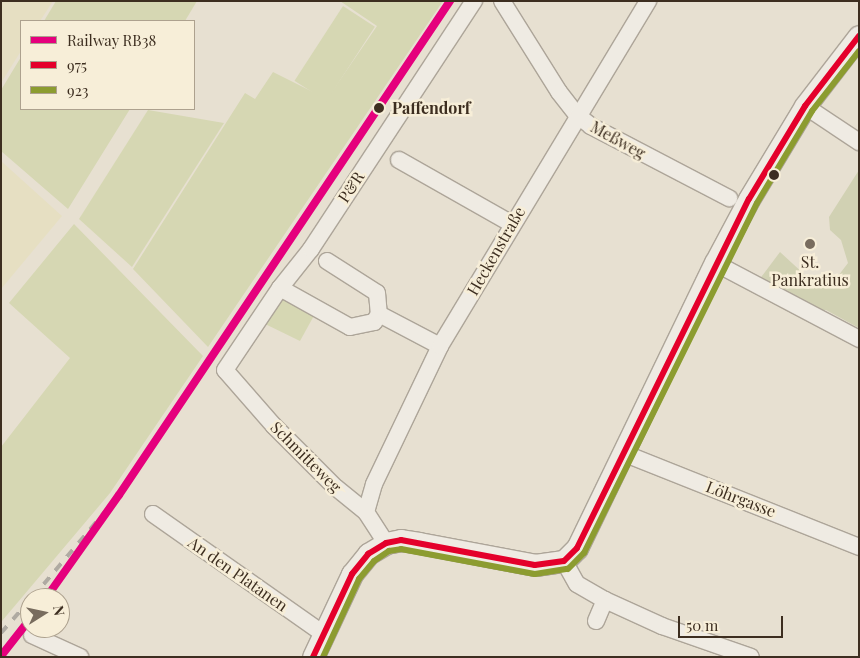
<!DOCTYPE html>
<meta charset="utf-8">
<style>
body{margin:0}
#map{position:relative;width:860px;height:658px;overflow:hidden;background:#e7e0d1;font-family:"Playfair Display",serif}
div>[style]{position:absolute}
.farmland>*{inset:0;background:#e6dfc2}
.green>*{inset:0;background:#d6d7b3;transform-origin:0 0}
.cemetery>*{inset:0;background:#d1d1b3}
.roads{filter:drop-shadow(1px 0 #ada599) drop-shadow(-1px 0 #ada599) drop-shadow(0 1px #ada599) drop-shadow(0 -1px #ada599)}
.minor>*{height:16px;margin:-8px;padding:0 8px;transform-origin:8px;border-radius:8px;background:#efebe3}
.tertiary>*{height:21px;margin:-10.5px;padding:0 10.5px;transform-origin:10.5px;border-radius:10.5px;background:#efebe3}
.rail>*{height:4px;margin-top:-2px;transform-origin:0;background:repeating-linear-gradient(90deg,#afaaa2 0 9px,transparent 0 18px)}
.bus-1>*{height:6px;margin:-3px;padding:0 3px;transform-origin:3px;border-radius:3px;background:#e4002b}
.bus-2>*{height:6px;margin:-3px;padding:0 3px;transform-origin:3px;border-radius:3px;background:#8c9c30}
.rail-1>*{height:8px;margin:-4px;padding:0 4px;transform-origin:4px;border-radius:4px;background:#e5007d}
.dots>*{width:14px;height:14px;translate:-50% -50%;box-sizing:border-box;border:2px solid #f7eed8;border-radius:50%}
span{translate:-50% -50%;white-space:nowrap;text-align:center;line-height:1.15;-webkit-text-stroke:5px #f7eed8;paint-order:stroke}
.stop-label{font-size:16px;color:#3d2e20;font-weight:700}
.left{translate:0 -50%;text-align:left}
.street-label{font-size:16px;color:#3d2e20}
.poi-label{font-size:16px;color:#3d2e20}
.frame{position:absolute;inset:0;border:2px solid #3d2e20;pointer-events:none}
.legend{position:absolute;left:20px;top:20px;width:175px;height:90px;box-sizing:border-box;background:#f7eed8;border:1px solid #ada18e;margin:0;padding:6px 9px;list-style:none;font-size:15px;color:#3d2e20}
.legend li{display:flex;align-items:center;gap:10px;height:25px}
.legend b{width:25px;border:1px solid #ada18e}
.north{position:absolute;left:20px;top:588px;width:50px;height:50px;box-sizing:border-box;background:#f7eed8;border:1px solid #ada18e;border-radius:50%;rotate:80deg;font-size:14px;font-weight:700;line-height:20px;text-align:center;color:#3d2e20}
.north::after{content:'';display:block;margin:auto;width:18px;height:22px;background:#786c5e;clip-path:polygon(50% 0,100% 100%,50% 72%,0 100%)}
.scale{position:absolute;left:678px;top:616px;width:105px;height:22px;box-sizing:border-box;border:2px solid #3d2e20;border-top:0;padding-left:6px;font-size:15px;line-height:18px;white-space:nowrap;color:#3d2e20;-webkit-text-stroke:4px #f7eed8;paint-order:stroke}
</style>
<div id="map">
<div class="farmland">
<i style="clip-path:polygon(1px 1px,53px 1px,40px 21px,21px 21px,21px 51px,1px 83px)"></i>
<i style="clip-path:polygon(1px 161px,62px 216px,1px 289px)"></i>
</div>
<div class="green">
<i style="clip-path:polygon(56px 1px,197px 1px,185px 21px,44px 21px)"></i>
<i style="clip-path:polygon(340px 1px,443px 1px,208px 347px,133px 269px,245px 93px,255px 99px,273px 72px,327px 99px,377px 26px)"></i>
<i style="left:343px;top:6px;width:38px;height:89px;rotate:33deg"></i>
<i style="clip-path:polygon(21px 57px,21px 109px,130px 109px,68px 209px,1px 151px,1px 90px)"></i>
<i style="clip-path:polygon(148px 110px,224px 123px,132px 267px,79px 219px)"></i>
<i style="clip-path:polygon(74px 224px,203px 356px,110px 493px,2px 621px,1px 447px,70px 358px,9px 303px)"></i>
<i style="clip-path:polygon(281px 292px,316px 312px,300px 341px,261px 322px)"></i>
</div>
<div class="cemetery">
<i style="clip-path:polygon(859px 170px,859px 328px,826px 310px,814px 311px,759px 280px,780px 252px,805px 275px,835px 280px,848px 263px,841px 240px,830px 230px,829px 217px)"></i>
</div>
<div class="roads">
<div class="minor">
<i style="left:502px;top:1px;width:107px;rotate:57.9deg"></i>
<i style="left:559px;top:92px;width:29px;rotate:52deg"></i>
<i style="left:577px;top:115px;width:18px;rotate:38deg"></i>
<i style="left:591px;top:126px;width:156px;rotate:27.6deg"></i>
<i style="left:805px;top:106px;width:65px;rotate:33.7deg"></i>
<i style="left:399px;top:160px;width:130px;rotate:29.5deg"></i>
<i style="left:327px;top:261px;width:59px;rotate:32.6deg"></i>
<i style="left:377px;top:293px;width:21px;rotate:85deg"></i>
<i style="left:715px;top:263px;width:163px;rotate:27.8deg"></i>
<i style="left:280px;top:288px;width:80px;rotate:29.1deg"></i>
<i style="left:350px;top:327px;width:25px;rotate:-12deg"></i>
<i style="left:374px;top:322px;width:9px;rotate:-58deg"></i>
<i style="left:379px;top:314px;width:69px;rotate:27.7deg"></i>
<i style="left:623px;top:453px;width:254px;rotate:21.7deg"></i>
<i style="left:366px;top:512px;width:29px;rotate:-74deg"></i>
<i style="left:374px;top:484px;width:153px;rotate:-64.4deg"></i>
<i style="left:440px;top:346px;width:403px;rotate:-58.9deg"></i>
<i style="left:153px;top:514px;width:209px;rotate:35.1deg"></i>
<i style="left:386px;top:543px;width:37px;rotate:-123deg"></i>
<i style="left:366px;top:512px;width:38px;rotate:-141deg"></i>
<i style="left:336px;top:488px;width:88px;rotate:-135deg"></i>
<i style="left:274px;top:426px;width:74px;rotate:-131.2deg"></i>
<i style="left:225px;top:370px;width:99px;rotate:-56.1deg"></i>
<i style="left:280px;top:288px;width:50px;rotate:-51.5deg"></i>
<i style="left:311px;top:249px;width:297px;rotate:-56.7deg"></i>
<i style="left:564px;top:561px;width:26px;rotate:61deg"></i>
<i style="left:577px;top:584px;width:32px;rotate:30deg"></i>
<i style="left:605px;top:600px;width:63px;rotate:24.5deg"></i>
<i style="left:662px;top:626px;width:94px;rotate:19.2deg"></i>
<i style="left:596px;top:621px;width:23px;rotate:-67deg"></i>
<i style="left:32px;top:635px;width:53px;rotate:24.6deg"></i>
</div>
<div class="tertiary">
<i style="left:313px;top:657px;width:92px;rotate:-64.8deg"></i>
<i style="left:352px;top:574px;width:26px;rotate:-51deg"></i>
<i style="left:368px;top:554px;width:21px;rotate:-31deg"></i>
<i style="left:386px;top:543px;width:15px;rotate:-11deg"></i>
<i style="left:401px;top:540px;width:18px;rotate:9deg"></i>
<i style="left:419px;top:543px;width:118px;rotate:10.7deg"></i>
<i style="left:535px;top:565px;width:29px;rotate:-8deg"></i>
<i style="left:564px;top:561px;width:18px;rotate:-45deg"></i>
<i style="left:577px;top:548px;width:317px;rotate:-64.2deg"></i>
<i style="left:715px;top:263px;width:72px;rotate:-62deg"></i>
<i style="left:749px;top:199px;width:109px;rotate:-58.9deg"></i>
<i style="left:805px;top:106px;width:88px;rotate:-52.4deg"></i>
</div>
</div>
<div class="rail">
<i style="left:32px;top:598px;width:135px;rotate:-49.8deg"></i>
<i style="left:1px;top:633px;width:44px;rotate:-48.7deg"></i>
</div>
<div class="bus-1">
<i style="left:313px;top:657px;width:92px;rotate:-64.8deg"></i>
<i style="left:352px;top:574px;width:26px;rotate:-51deg"></i>
<i style="left:368px;top:554px;width:21px;rotate:-31deg"></i>
<i style="left:386px;top:543px;width:15px;rotate:-11deg"></i>
<i style="left:401px;top:540px;width:136px;rotate:10.6deg"></i>
<i style="left:535px;top:565px;width:29px;rotate:-8deg"></i>
<i style="left:564px;top:561px;width:18px;rotate:-45deg"></i>
<i style="left:577px;top:548px;width:389px;rotate:-63.8deg"></i>
<i style="left:749px;top:199px;width:109px;rotate:-58.9deg"></i>
<i style="left:805px;top:106px;width:88px;rotate:-52.4deg"></i>
</div>
<div class="bus-2">
<i style="left:323px;top:657px;width:86px;rotate:-65.2deg"></i>
<i style="left:359px;top:579px;width:23px;rotate:-50deg"></i>
<i style="left:374px;top:561px;width:18px;rotate:-34deg"></i>
<i style="left:389px;top:551px;width:12px;rotate:-9deg"></i>
<i style="left:401px;top:549px;width:136px;rotate:10.6deg"></i>
<i style="left:535px;top:574px;width:33px;rotate:-9deg"></i>
<i style="left:568px;top:569px;width:23px;rotate:-45deg"></i>
<i style="left:584px;top:553px;width:390px;rotate:-63.7deg"></i>
<i style="left:757px;top:203px;width:107px;rotate:-59.1deg"></i>
<i style="left:812px;top:111px;width:76px;rotate:-51.9deg"></i>
</div>
<div class="rail-1">
<i style="left:46px;top:598px;width:126px;rotate:-54.7deg"></i>
<i style="left:119px;top:495px;width:595px;rotate:-56.18deg"></i>
<i style="left:1px;top:656px;width:47px;rotate:-51.9deg"></i>
</div>
<div class="dots">
<i style="left:379px;top:108px;background:#3d2e20"></i>
<i style="left:774px;top:175px;background:#3d2e20"></i>
<i style="left:810px;top:244px;background:#786c5e"></i>
</div>
<div class="stop-label">
<span class="left" style="left:392px;top:108px">Paffendorf</span>
</div>
<div class="street-label">
<span style="left:618px;top:140px;rotate:29deg">Meßweg</span>
<span style="left:351px;top:187px;rotate:-57deg">P&amp;R</span>
<span style="left:496px;top:251px;rotate:-60deg">Heckenstraße</span>
<span style="left:306px;top:457px;rotate:45deg">Schmitteweg</span>
<span style="left:741px;top:499px;rotate:21deg">Löhrgasse</span>
<span style="left:238px;top:574px;rotate:35deg">An den Platanen</span>
</div>
<div class="poi-label">
<span style="left:810px;top:271px">St.<br>Pankratius</span>
</div>
<div class="frame"></div>
<ul class="legend">
<li><b style="height:6px;background:#e5007d"></b>Railway RB38</li>
<li><b style="height:6px;background:#e4002b"></b>975</li>
<li><b style="height:6px;background:#8c9c30"></b>923</li>
</ul>
<div class="north">N</div>
<div class="scale">50 m</div>
</div>
